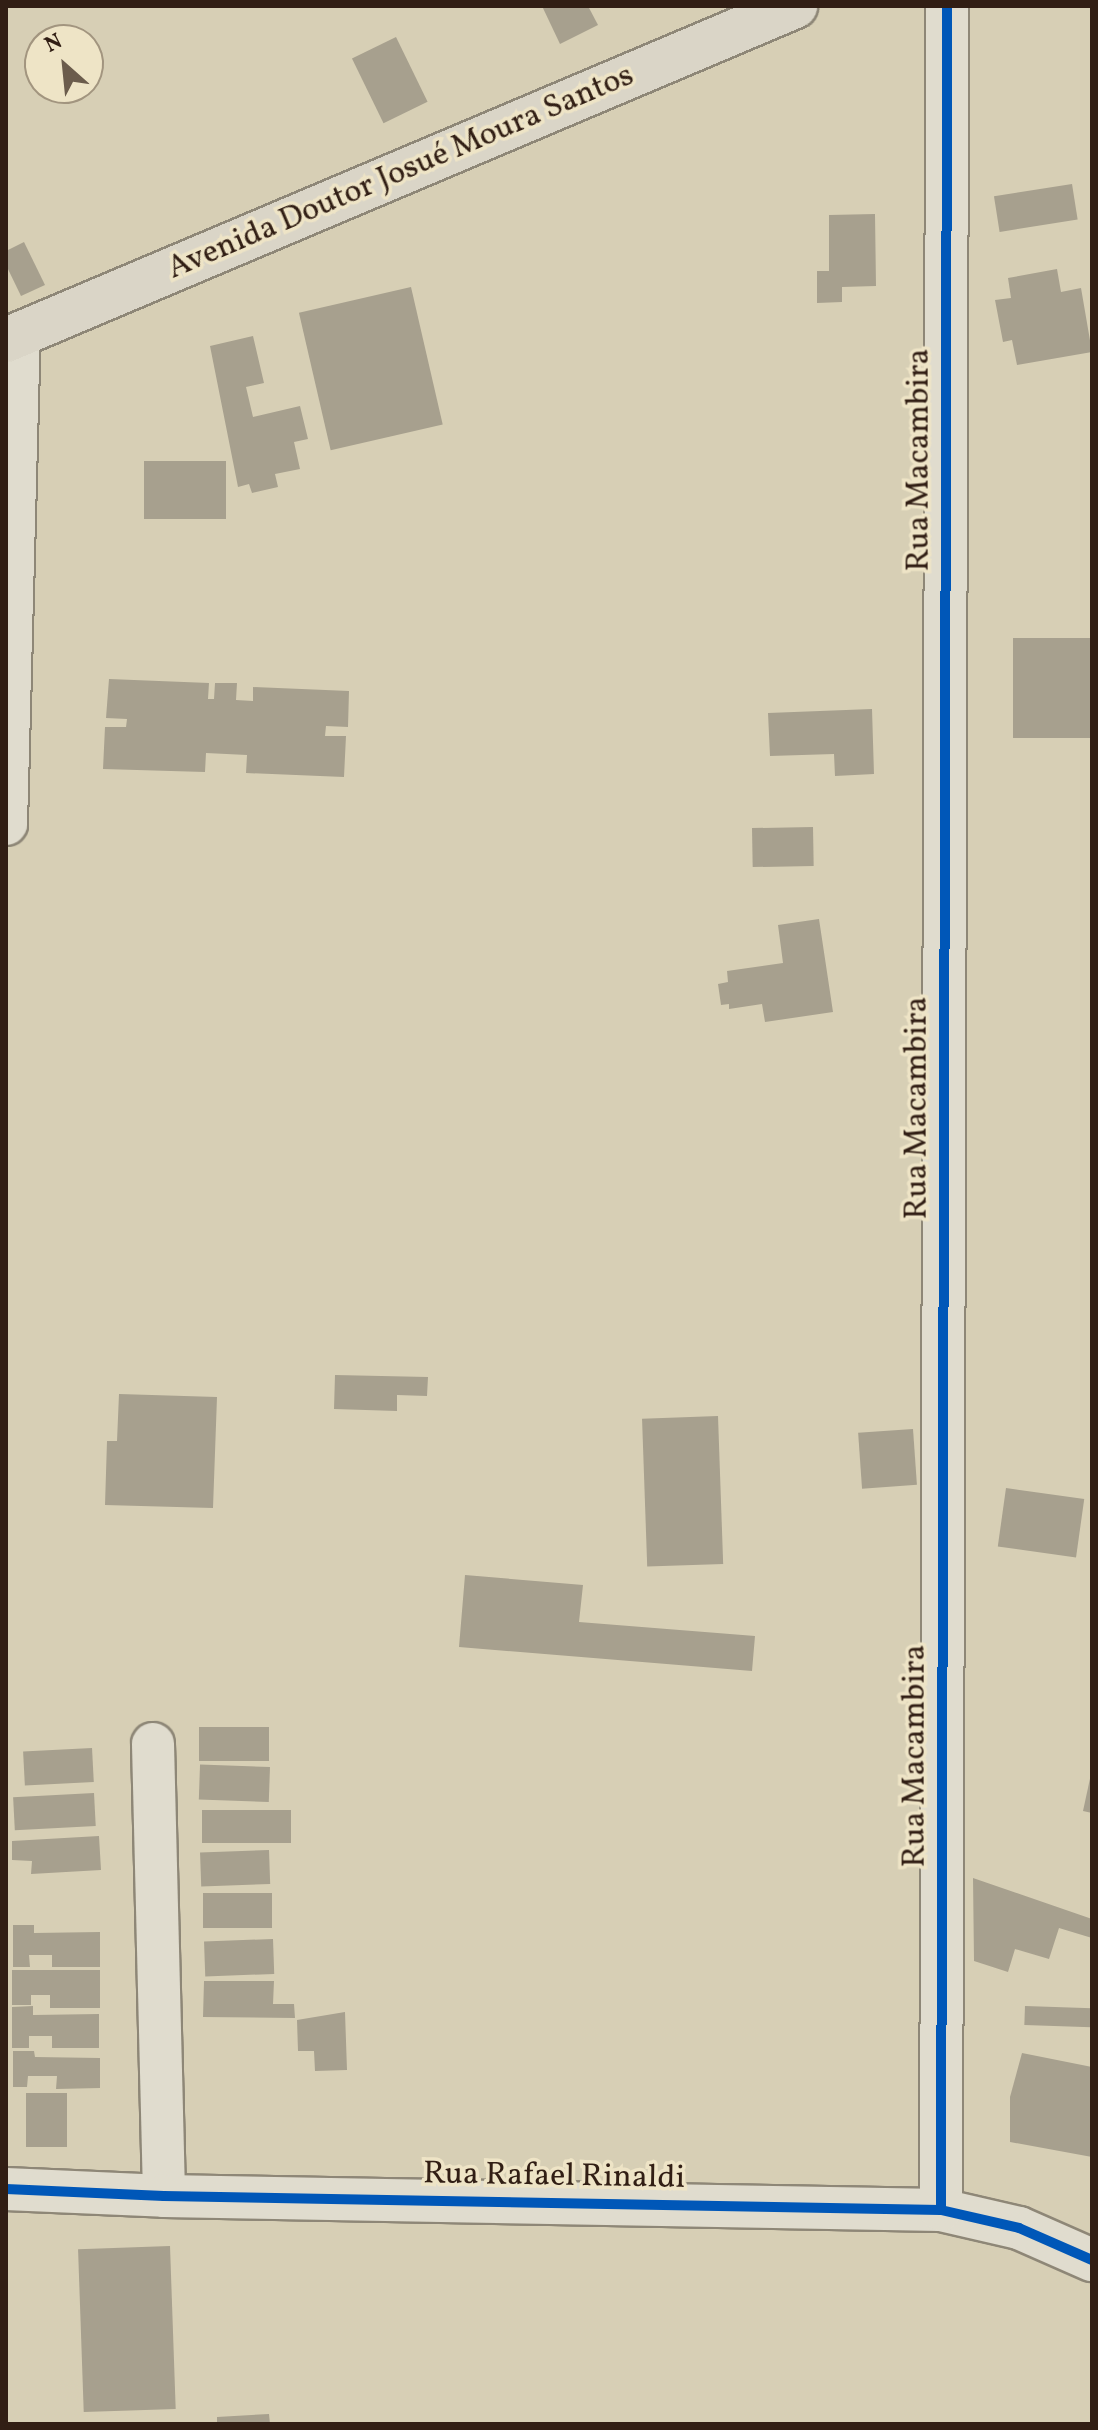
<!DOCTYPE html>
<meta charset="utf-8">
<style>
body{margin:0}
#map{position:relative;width:1098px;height:2430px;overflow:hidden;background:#d7cfb5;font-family:Vollkorn,serif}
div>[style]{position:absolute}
.building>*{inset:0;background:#a7a08e;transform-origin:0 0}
.roads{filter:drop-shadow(2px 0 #8e8777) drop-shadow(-2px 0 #8e8777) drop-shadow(0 2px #8e8777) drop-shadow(0 -2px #8e8777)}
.minor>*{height:42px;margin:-21px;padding:0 21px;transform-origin:21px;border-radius:21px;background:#e0dcce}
.major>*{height:44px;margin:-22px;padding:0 22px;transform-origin:22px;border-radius:22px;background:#dad5c7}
.cycleway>*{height:10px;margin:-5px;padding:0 5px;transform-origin:5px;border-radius:5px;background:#0057b8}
span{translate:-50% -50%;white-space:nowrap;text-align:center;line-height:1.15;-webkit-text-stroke:7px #eee4c6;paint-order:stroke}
.street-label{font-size:32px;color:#311e14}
.frame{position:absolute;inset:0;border:8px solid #311e14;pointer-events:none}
.north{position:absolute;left:24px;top:24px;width:80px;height:80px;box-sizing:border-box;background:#eee4c6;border:2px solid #a2957f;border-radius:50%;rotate:333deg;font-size:22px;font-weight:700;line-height:32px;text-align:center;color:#311e14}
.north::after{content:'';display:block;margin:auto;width:28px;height:36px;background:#6b5c4c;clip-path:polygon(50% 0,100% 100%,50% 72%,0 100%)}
</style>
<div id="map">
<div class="building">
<i style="clip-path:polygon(542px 6px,588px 6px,598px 25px,560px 44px)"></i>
<i style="left:396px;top:37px;width:72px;height:49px;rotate:64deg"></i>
<i style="left:1072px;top:184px;width:36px;height:79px;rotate:81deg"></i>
<i style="clip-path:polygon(875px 214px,876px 286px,842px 287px,842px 302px,817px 303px,817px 271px,829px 271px,829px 215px)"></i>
<i style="clip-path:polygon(24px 242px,45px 285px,21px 296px,6px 265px,6px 251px)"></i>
<i style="clip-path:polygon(1057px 269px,1061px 292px,1081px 288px,1092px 352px,1017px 365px,1012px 340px,1003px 342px,995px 300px,1011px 298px,1008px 278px)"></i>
<i style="left:411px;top:287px;width:141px;height:115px;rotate:77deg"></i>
<i style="clip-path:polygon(253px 336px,264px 383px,246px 387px,253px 417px,300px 406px,308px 439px,294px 442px,300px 469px,275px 474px,278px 487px,252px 493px,249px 484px,238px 487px,210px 346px)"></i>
<i style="left:144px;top:461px;width:82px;height:58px"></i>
<i style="left:1092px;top:638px;width:100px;height:79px;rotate:90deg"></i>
<i style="clip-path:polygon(109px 679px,209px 683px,208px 699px,214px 699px,215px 683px,237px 683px,236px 700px,253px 701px,253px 687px,349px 691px,348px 727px,326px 726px,325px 736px,346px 736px,344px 777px,246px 773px,247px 755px,206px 753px,205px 772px,103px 769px,105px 727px,126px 727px,127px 719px,106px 718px)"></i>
<i style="clip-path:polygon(872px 709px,874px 774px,835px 776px,834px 754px,770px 756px,768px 713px)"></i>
<i style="left:813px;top:827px;width:39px;height:61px;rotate:89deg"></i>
<i style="clip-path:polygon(819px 919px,833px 1012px,765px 1022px,762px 1004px,729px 1009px,729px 1004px,721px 1005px,718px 984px,728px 982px,727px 971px,783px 963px,778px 925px)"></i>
<i style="clip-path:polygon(335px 1375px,428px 1377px,427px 1396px,397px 1395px,397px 1411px,334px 1409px)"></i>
<i style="clip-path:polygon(119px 1394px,217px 1397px,213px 1508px,105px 1505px,107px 1441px,117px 1441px)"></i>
<i style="left:718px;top:1416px;width:148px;height:76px;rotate:88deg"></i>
<i style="left:913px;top:1429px;width:56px;height:55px;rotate:86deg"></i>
<i style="left:1006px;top:1488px;width:79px;height:59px;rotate:8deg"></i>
<i style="clip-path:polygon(465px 1575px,583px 1585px,579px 1622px,755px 1636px,752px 1671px,459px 1647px)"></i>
<i style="left:269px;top:1727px;width:34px;height:70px;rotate:90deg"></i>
<i style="left:92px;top:1748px;width:34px;height:69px;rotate:87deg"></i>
<i style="left:270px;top:1767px;width:35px;height:70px;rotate:92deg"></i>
<i style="clip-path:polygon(1091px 1774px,1092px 1774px,1092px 1813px,1083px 1811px)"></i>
<i style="left:94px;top:1793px;width:33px;height:81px;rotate:87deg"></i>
<i style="left:291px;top:1810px;width:33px;height:89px;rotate:90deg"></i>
<i style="clip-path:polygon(99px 1836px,101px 1870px,31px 1874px,32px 1861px,12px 1860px,12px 1841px)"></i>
<i style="left:269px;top:1850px;width:34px;height:69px;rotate:88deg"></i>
<i style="clip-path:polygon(973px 1878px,1092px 1919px,1092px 1938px,1059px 1928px,1049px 1959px,1015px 1949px,1008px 1972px,974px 1961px)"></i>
<i style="left:203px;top:1893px;width:69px;height:35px"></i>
<i style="clip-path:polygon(13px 1925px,34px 1925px,34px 1933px,100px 1932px,100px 1967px,52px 1967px,52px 1955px,29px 1955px,30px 1967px,13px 1967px)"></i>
<i style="left:273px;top:1939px;width:35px;height:69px;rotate:88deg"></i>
<i style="clip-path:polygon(12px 1970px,100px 1970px,100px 2008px,50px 2008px,50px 1995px,31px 1995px,31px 2005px,12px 2005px)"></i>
<i style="clip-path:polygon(204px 1981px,274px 1981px,273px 2004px,294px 2004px,295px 2018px,203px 2017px)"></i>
<i style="clip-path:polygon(33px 2006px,33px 2015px,99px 2014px,99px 2048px,52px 2048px,52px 2036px,29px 2036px,29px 2048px,12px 2048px,12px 2007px)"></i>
<i style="left:1025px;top:2006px;width:67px;height:19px;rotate:2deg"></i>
<i style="clip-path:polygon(345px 2012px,347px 2070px,315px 2071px,314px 2051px,298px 2051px,297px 2020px)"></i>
<i style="clip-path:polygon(13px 2051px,34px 2051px,35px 2057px,100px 2058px,100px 2088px,56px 2089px,57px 2076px,28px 2076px,27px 2087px,13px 2087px)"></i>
<i style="clip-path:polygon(1022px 2053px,1092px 2067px,1092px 2157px,1010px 2142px,1010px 2097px)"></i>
<i style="left:26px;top:2093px;width:41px;height:54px"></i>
<i style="left:170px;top:2246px;width:163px;height:92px;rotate:88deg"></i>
<i style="clip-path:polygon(269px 2414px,270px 2424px,217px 2424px,217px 2417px)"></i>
</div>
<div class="roads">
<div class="minor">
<i style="left:6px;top:824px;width:489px;rotate:-88.5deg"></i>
<i style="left:153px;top:1744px;width:452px;rotate:88.6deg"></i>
<i style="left:6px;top:2189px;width:158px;rotate:2.5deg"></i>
<i style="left:164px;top:2196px;width:777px;rotate:1.03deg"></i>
<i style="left:941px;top:2210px;width:80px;rotate:13deg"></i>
<i style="left:1019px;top:2228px;width:80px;rotate:23.7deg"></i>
<i style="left:941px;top:2210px;width:2204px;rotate:-89.84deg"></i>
</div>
<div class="major">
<i style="left:6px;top:340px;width:857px;rotate:-22.94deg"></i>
</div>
</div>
<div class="cycleway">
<i style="left:6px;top:2189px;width:158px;rotate:2.5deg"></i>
<i style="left:164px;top:2196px;width:777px;rotate:1.03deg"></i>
<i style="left:941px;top:2210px;width:80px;rotate:13deg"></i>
<i style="left:1019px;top:2228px;width:80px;rotate:23.7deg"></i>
<i style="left:941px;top:2210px;width:2204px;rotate:-89.84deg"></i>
</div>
<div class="street-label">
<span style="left:401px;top:173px;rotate:-23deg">Avenida Doutor Josué Moura Santos</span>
<span style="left:920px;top:460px;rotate:-90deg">Rua Macambira</span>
<span style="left:918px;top:1108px;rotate:-90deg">Rua Macambira</span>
<span style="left:916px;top:1756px;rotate:-90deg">Rua Macambira</span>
<span style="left:554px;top:2177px;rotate:1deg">Rua Rafael Rinaldi</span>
</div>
<div class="frame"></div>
<div class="north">N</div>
</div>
